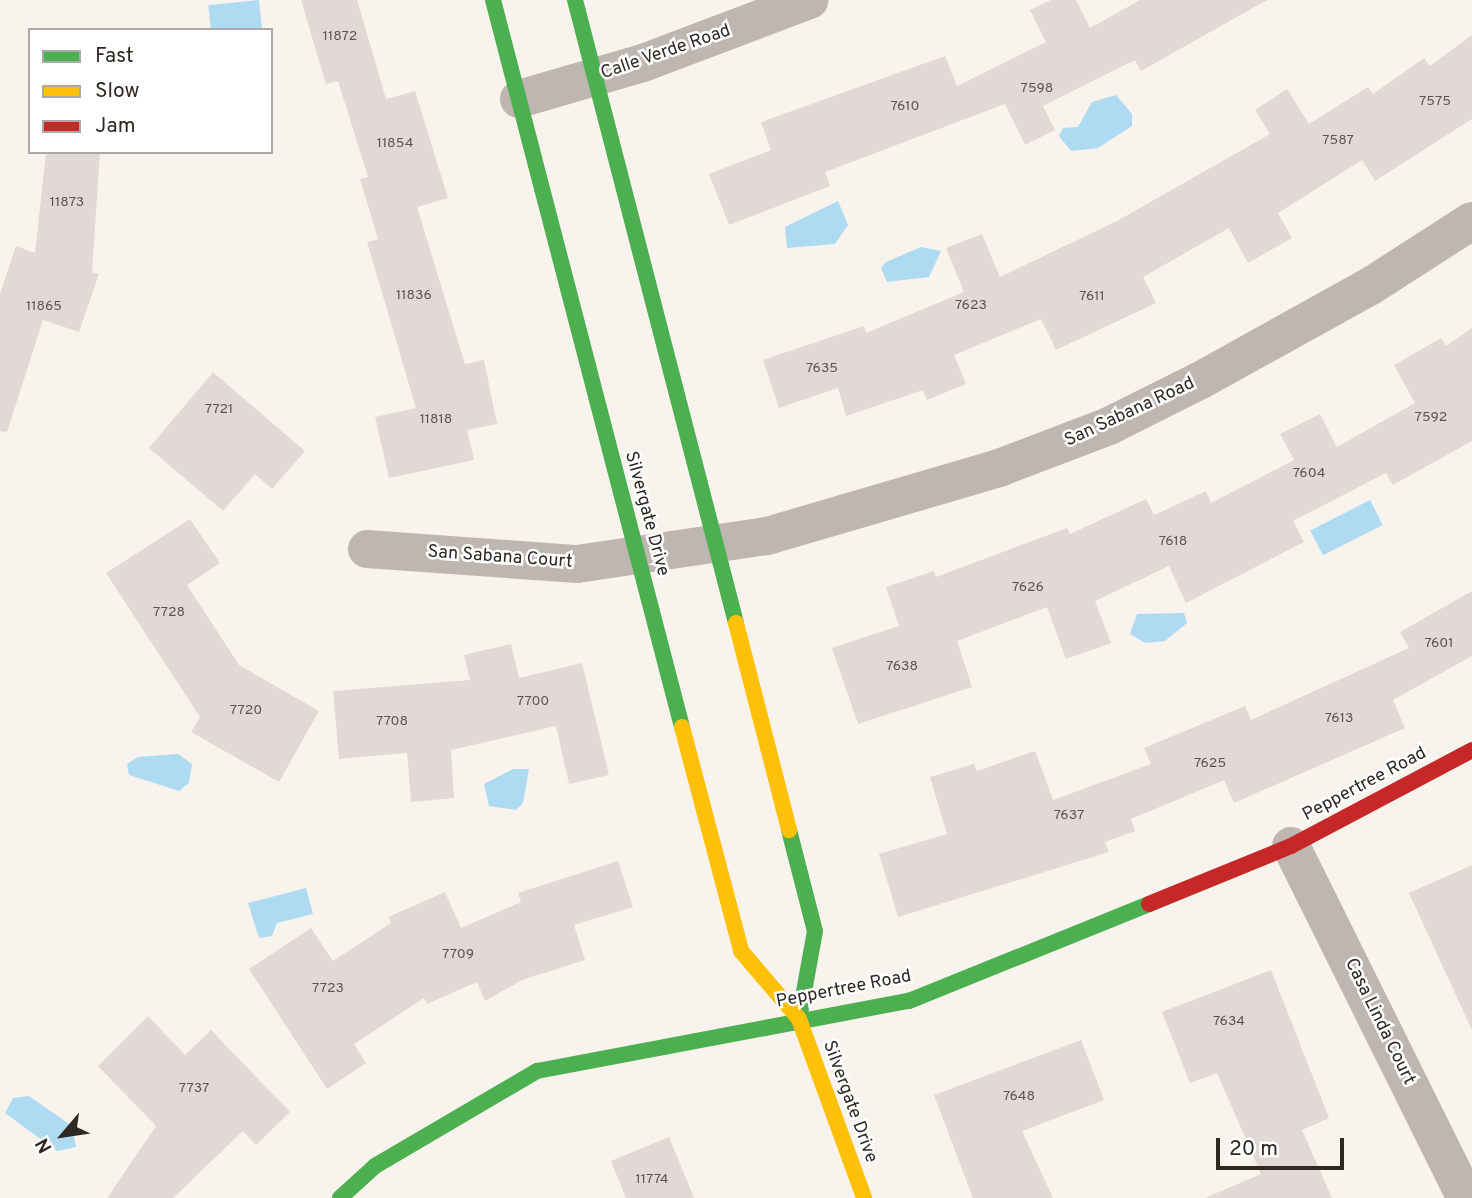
<!DOCTYPE html>
<style>
body{margin:0}
#map{position:relative;width:1472px;height:1198px;overflow:hidden;background:#f9f3ed;font-family:Overpass,sans-serif}
div>[style]{position:absolute}
.water>*{inset:0;background:#aedbf2;transform-origin:0 0}
.building>*{inset:0;background:#e0d9d5}
.street>*{height:38px;margin:-19px;padding:0 19px;transform-origin:19px;border-radius:19px;background:#beb6b1}
.fast>*{height:16px;margin:-8px;padding:0 8px;transform-origin:8px;border-radius:8px;background:#4caf50}
.slow>*{height:16px;margin:-8px;padding:0 8px;transform-origin:8px;border-radius:8px;background:#ffc107}
.jam>*{height:16px;margin:-8px;padding:0 8px;transform-origin:8px;border-radius:8px;background:#c62828}
span{translate:-50% -50%;white-space:nowrap;text-align:center;line-height:1.15;-webkit-text-stroke:5px #fff;paint-order:stroke}
.number-label{font-size:14px;color:#5b5550}
.number-label span{-webkit-text-stroke-width:0}
.street-label{font-size:18px;color:#2d2822}
.legend{position:absolute;left:28px;top:28px;width:245px;height:126px;box-sizing:border-box;background:#fff;border:2px solid #aba9a7;margin:0;padding:9px 12px;list-style:none;font-size:21px;color:#2d2822}
.legend li{display:flex;align-items:center;gap:14px;height:35px}
.legend b{width:35px;border:2px solid #aba9a7}
.north{position:absolute;left:28px;top:1100px;width:70px;height:70px;-webkit-text-stroke:5px #fff;paint-order:stroke;rotate:241deg;font-size:19px;font-weight:700;line-height:28px;text-align:center;color:#2d2822}
.north::after{content:'';display:block;margin:auto;width:24px;height:32px;background:#2d2822;clip-path:polygon(50% 0,100% 100%,50% 72%,0 100%)}
.scale{position:absolute;left:1216px;top:1138px;width:128px;height:32px;box-sizing:border-box;border:4px solid #2d2822;border-top:0;padding-left:9px;font-size:21px;line-height:24px;white-space:nowrap;color:#2d2822;-webkit-text-stroke:5px #fff;paint-order:stroke}
</style>
<div id="map">
<div class="water">
<i style="left:259px;top:0;width:30px;height:51px;rotate:84deg"></i>
<i style="clip-path:polygon(1116px 95px,1132px 114px,1132px 126px,1098px 148px,1071px 151px,1059px 136px,1063px 128px,1078px 127px,1092px 102px)"></i>
<i style="clip-path:polygon(838px 201px,848px 225px,835px 244px,787px 248px,785px 227px)"></i>
<i style="clip-path:polygon(921px 247px,941px 251px,929px 277px,887px 282px,881px 268px,886px 262px)"></i>
<i style="left:1370px;top:500px;width:28px;height:67px;rotate:63deg"></i>
<i style="clip-path:polygon(1184px 613px,1187px 623px,1165px 641px,1145px 643px,1130px 634px,1137px 614px)"></i>
<i style="clip-path:polygon(178px 754px,192px 764px,189px 783px,179px 791px,129px 775px,127px 764px,138px 757px)"></i>
<i style="clip-path:polygon(513px 769px,529px 769px,523px 803px,516px 810px,489px 806px,484px 784px)"></i>
<i style="clip-path:polygon(306px 888px,313px 914px,277px 923px,272px 936px,259px 938px,248px 903px)"></i>
<i style="clip-path:polygon(29px 1096px,72px 1126px,76px 1147px,57px 1151px,5px 1113px,13px 1098px)"></i>
</div>
<div class="building">
<i style="clip-path:polygon(301px 0,357px 0,386px 99px,415px 91px,448px 198px,417px 207px,465px 364px,484px 360px,497px 424px,467px 430px,474px 460px,389px 478px,375px 417px,416px 408px,367px 242px,378px 239px,360px 179px,368px 177px,338px 81px,326px 84px)"></i>
<i style="clip-path:polygon(1051px 0,1076px 0,1090px 28px,1140px 0,1267px 0,1141px 71px,1135px 60px,1043px 106px,1055px 130px,1025px 145px,1005px 104px,825px 172px,830px 186px,729px 225px,709px 174px,771px 150px,761px 122px,945px 56px,957px 86px,1046px 42px,1030px 10px)"></i>
<i style="clip-path:polygon(1472px 35px,1472px 119px,1375px 181px,1362px 160px,1278px 213px,1292px 238px,1248px 263px,1229px 228px,1143px 277px,1156px 303px,1056px 350px,1041px 319px,954px 355px,966px 384px,927px 400px,923px 390px,846px 416px,838px 388px,779px 408px,763px 360px,864px 326px,866px 333px,964px 292px,946px 248px,982px 234px,1000px 277px,1117px 221px,1270px 134px,1255px 110px,1287px 89px,1309px 124px,1368px 87px,1373px 94px,1424px 58px,1430px 66px)"></i>
<i style="clip-path:polygon(46px 152px,100px 152px,92px 272px,99px 274px,79px 332px,43px 320px,7px 432px,0 431px,0 294px,16px 246px,35px 253px)"></i>
<i style="clip-path:polygon(1472px 328px,1472px 441px,1393px 485px,1386px 473px,1293px 521px,1304px 542px,1186px 603px,1169px 566px,1095px 601px,1111px 643px,1066px 659px,1047px 607px,957px 641px,972px 687px,858px 724px,832px 648px,899px 626px,886px 587px,934px 571px,936px 577px,1067px 528px,1070px 534px,1146px 499px,1154px 515px,1206px 491px,1211px 503px,1294px 460px,1280px 434px,1320px 414px,1337px 447px,1415px 403px,1394px 365px,1441px 338px,1446px 346px)"></i>
<i style="clip-path:polygon(213px 372px,305px 451px,272px 489px,255px 474px,223px 511px,149px 448px)"></i>
<i style="clip-path:polygon(190px 519px,220px 563px,187px 585px,239px 665px,319px 711px,279px 782px,191px 732px,200px 717px,106px 573px)"></i>
<i style="clip-path:polygon(1472px 591px,1472px 656px,1393px 700px,1405px 728px,1234px 803px,1224px 780px,1131px 819px,1135px 831px,1105px 842px,1109px 852px,898px 917px,879px 854px,947px 834px,930px 777px,974px 764px,977px 771px,1035px 751px,1053px 800px,1151px 764px,1144px 748px,1245px 706px,1251px 720px,1409px 648px,1400px 632px)"></i>
<i style="clip-path:polygon(511px 644px,519px 678px,582px 663px,609px 775px,569px 784px,556px 726px,451px 750px,454px 798px,411px 802px,407px 753px,339px 759px,333px 691px,470px 680px,464px 655px)"></i>
<i style="clip-path:polygon(618px 861px,633px 907px,574px 925px,585px 960px,522px 980px,485px 1001px,477px 982px,427px 1004px,424px 998px,354px 1044px,366px 1063px,327px 1089px,249px 969px,311px 928px,333px 961px,391px 923px,388px 917px,445px 892px,461px 928px,521px 902px,518px 893px)"></i>
<i style="clip-path:polygon(1472px 865px,1472px 1030px,1409px 893px)"></i>
<i style="clip-path:polygon(1271px 970px,1329px 1118px,1302px 1130px,1332px 1198px,1205px 1198px,1261px 1174px,1217px 1073px,1190px 1083px,1162px 1012px)"></i>
<i style="clip-path:polygon(148px 1016px,185px 1055px,211px 1030px,290px 1112px,256px 1145px,243px 1131px,173px 1198px,107px 1198px,156px 1126px,98px 1066px)"></i>
<i style="clip-path:polygon(1081px 1040px,1104px 1100px,1022px 1131px,1053px 1198px,973px 1198px,934px 1095px)"></i>
<i style="clip-path:polygon(669px 1137px,694px 1198px,626px 1198px,611px 1161px)"></i>
</div>
<div class="street">
<i style="left:519px;top:99px;width:129px;rotate:-16.2deg"></i>
<i style="left:643px;top:63px;width:178px;rotate:-20.7deg"></i>
<i style="left:367px;top:549px;width:211px;rotate:4.1deg"></i>
<i style="left:577px;top:564px;width:192px;rotate:-8.4deg"></i>
<i style="left:767px;top:536px;width:242px;rotate:-16.3deg"></i>
<i style="left:999px;top:468px;width:118px;rotate:-20.9deg"></i>
<i style="left:1109px;top:426px;width:103px;rotate:-26.6deg"></i>
<i style="left:1201px;top:380px;width:192px;rotate:-29deg"></i>
<i style="left:1369px;top:287px;width:122px;rotate:-32.7deg"></i>
<i style="left:1291px;top:846px;width:393px;rotate:63.6deg"></i>
</div>
<div class="fast">
<i style="left:493px;top:0;width:751px;rotate:75.43deg"></i>
<i style="left:575px;top:0;width:643px;rotate:75.51deg"></i>
<i style="left:789px;top:830px;width:104px;rotate:75.6deg"></i>
<i style="left:815px;top:931px;width:89px;rotate:100.3deg"></i>
<i style="left:340px;top:1198px;width:47px;rotate:-42.4deg"></i>
<i style="left:375px;top:1166px;width:188px;rotate:-30.4deg"></i>
<i style="left:537px;top:1071px;width:379px;rotate:-10.7deg"></i>
<i style="left:909px;top:1001px;width:259px;rotate:-22deg"></i>
</div>
<div class="slow">
<i style="left:736px;top:623px;width:214px;rotate:75.6deg"></i>
<i style="left:682px;top:727px;width:232px;rotate:75.2deg"></i>
<i style="left:741px;top:951px;width:89px;rotate:49.5deg"></i>
<i style="left:799px;top:1019px;width:190px;rotate:70deg"></i>
</div>
<div class="jam">
<i style="left:1149px;top:904px;width:153px;rotate:-22.2deg"></i>
<i style="left:1291px;top:846px;width:205px;rotate:-27.9deg"></i>
</div>
<div class="number-label">
<span style="left:340px;top:37px">11872</span>
<span style="left:1037px;top:89px">7598</span>
<span style="left:1435px;top:102px">7575</span>
<span style="left:905px;top:107px">7610</span>
<span style="left:1338px;top:141px">7587</span>
<span style="left:395px;top:144px">11854</span>
<span style="left:67px;top:203px">11873</span>
<span style="left:414px;top:296px">11836</span>
<span style="left:1092px;top:297px">7611</span>
<span style="left:971px;top:306px">7623</span>
<span style="left:44px;top:307px">11865</span>
<span style="left:822px;top:369px">7635</span>
<span style="left:219px;top:410px">7721</span>
<span style="left:1431px;top:418px">7592</span>
<span style="left:436px;top:420px">11818</span>
<span style="left:1309px;top:474px">7604</span>
<span style="left:1173px;top:542px">7618</span>
<span style="left:1028px;top:588px">7626</span>
<span style="left:169px;top:613px">7728</span>
<span style="left:1439px;top:644px">7601</span>
<span style="left:902px;top:667px">7638</span>
<span style="left:533px;top:702px">7700</span>
<span style="left:246px;top:711px">7720</span>
<span style="left:1339px;top:719px">7613</span>
<span style="left:392px;top:722px">7708</span>
<span style="left:1210px;top:764px">7625</span>
<span style="left:1069px;top:816px">7637</span>
<span style="left:458px;top:955px">7709</span>
<span style="left:328px;top:989px">7723</span>
<span style="left:1229px;top:1022px">7634</span>
<span style="left:194px;top:1089px">7737</span>
<span style="left:1019px;top:1097px">7648</span>
<span style="left:652px;top:1180px">11774</span>
</div>
<div class="street-label">
<span style="left:666px;top:53px;rotate:-19deg">Calle Verde Road</span>
<span style="left:1130px;top:413px;rotate:-25deg">San Sabana Road</span>
<span style="left:646px;top:514px;rotate:75deg">Silvergate Drive</span>
<span style="left:500px;top:558px;rotate:4deg">San Sabana Court</span>
<span style="left:1365px;top:785px;rotate:-28deg">Peppertree Road</span>
<span style="left:844px;top:990px;rotate:-11deg">Peppertree Road</span>
<span style="left:1379px;top:1022px;rotate:64deg">Casa Linda Court</span>
<span style="left:849px;top:1102px;rotate:70deg">Silvergate Drive</span>
</div>
<ul class="legend">
<li><b style="height:9px;background:#4caf50"></b>Fast</li>
<li><b style="height:9px;background:#ffc107"></b>Slow</li>
<li><b style="height:9px;background:#c62828"></b>Jam</li>
</ul>
<div class="north">N</div>
<div class="scale">20 m</div>
</div>
